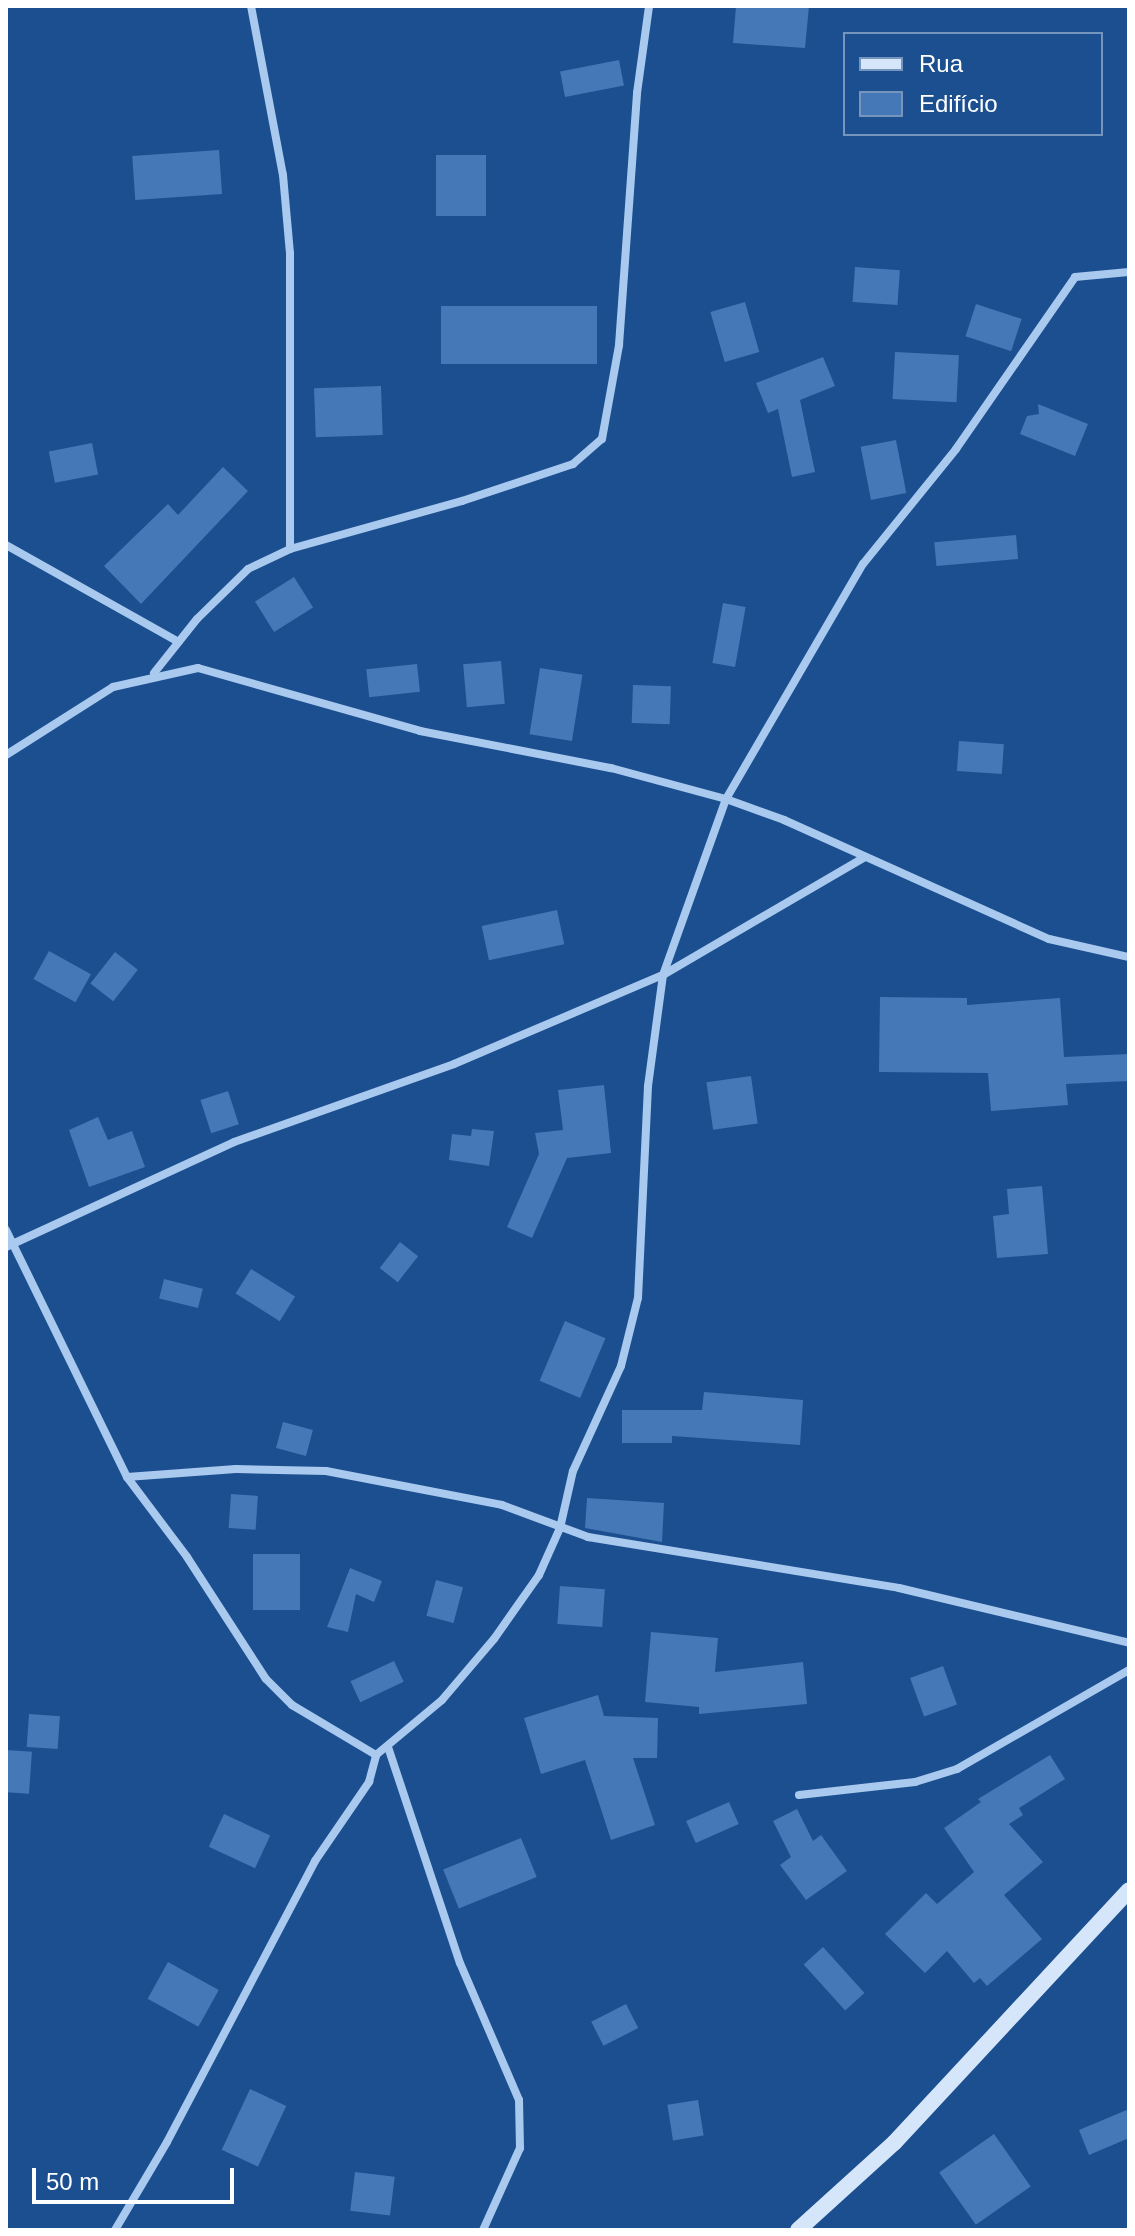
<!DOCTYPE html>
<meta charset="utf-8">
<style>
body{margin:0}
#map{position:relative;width:1135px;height:2236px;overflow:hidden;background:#1b4f8f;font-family:Arial,sans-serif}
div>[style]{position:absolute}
.building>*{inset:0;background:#4478b7;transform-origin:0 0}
.street>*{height:8px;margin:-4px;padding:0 4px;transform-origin:4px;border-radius:4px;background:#a9c9ee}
.secondary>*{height:16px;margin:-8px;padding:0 8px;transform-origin:8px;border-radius:8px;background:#d6e6fa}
span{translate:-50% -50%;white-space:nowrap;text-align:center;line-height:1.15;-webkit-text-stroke:6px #1b4f8f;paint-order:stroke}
.frame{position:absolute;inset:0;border:8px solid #fff;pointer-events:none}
.legend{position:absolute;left:843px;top:32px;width:260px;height:104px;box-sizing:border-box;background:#1b4f8f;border:2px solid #7695bc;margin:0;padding:10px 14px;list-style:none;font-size:24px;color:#fff}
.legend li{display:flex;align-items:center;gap:16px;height:40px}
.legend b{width:40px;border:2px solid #7695bc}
.scale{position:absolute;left:32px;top:2168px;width:202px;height:36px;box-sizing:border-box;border:4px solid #fff;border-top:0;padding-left:10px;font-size:24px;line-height:28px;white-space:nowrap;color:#fff;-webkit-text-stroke:6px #1b4f8f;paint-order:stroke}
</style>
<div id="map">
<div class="building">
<i style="clip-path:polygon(736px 6px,809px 6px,805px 48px,733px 43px)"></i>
<i style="left:619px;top:60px;width:26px;height:60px;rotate:79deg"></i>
<i style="left:219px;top:150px;width:44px;height:87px;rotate:86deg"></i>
<i style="left:436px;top:155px;width:50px;height:61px"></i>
<i style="left:855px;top:267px;width:45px;height:35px;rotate:4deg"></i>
<i style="left:745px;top:302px;width:52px;height:36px;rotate:74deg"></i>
<i style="left:976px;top:304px;width:48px;height:34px;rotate:18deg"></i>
<i style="left:441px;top:306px;width:156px;height:58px"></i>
<i style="left:895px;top:352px;width:64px;height:47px;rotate:3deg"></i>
<i style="clip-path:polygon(823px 357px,835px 386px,800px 400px,815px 472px,792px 477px,778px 409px,768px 413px,756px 383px)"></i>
<i style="left:381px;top:386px;width:49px;height:67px;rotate:88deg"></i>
<i style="clip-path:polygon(1038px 404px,1088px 424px,1075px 456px,1020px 434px,1027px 416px,1039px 414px)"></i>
<i style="left:896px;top:440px;width:54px;height:36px;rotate:79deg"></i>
<i style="left:92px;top:443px;width:32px;height:44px;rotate:79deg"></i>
<i style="clip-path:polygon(223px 467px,248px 491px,141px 604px,104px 566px,168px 504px,178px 515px)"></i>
<i style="left:1016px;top:535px;width:24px;height:82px;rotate:85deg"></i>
<i style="left:294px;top:577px;width:36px;height:46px;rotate:58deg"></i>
<i style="left:723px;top:603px;width:23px;height:61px;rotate:10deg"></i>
<i style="left:501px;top:661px;width:43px;height:38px;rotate:85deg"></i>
<i style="left:417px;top:664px;width:28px;height:51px;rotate:84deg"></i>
<i style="left:540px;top:668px;width:43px;height:67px;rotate:9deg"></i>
<i style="left:633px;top:685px;width:38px;height:38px;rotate:2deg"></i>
<i style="left:959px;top:741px;width:45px;height:30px;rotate:4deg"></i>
<i style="left:557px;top:910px;width:35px;height:77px;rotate:78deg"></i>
<i style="left:49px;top:951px;width:48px;height:32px;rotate:29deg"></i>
<i style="left:115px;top:952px;width:29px;height:40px;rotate:38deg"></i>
<i style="clip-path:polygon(880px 997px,967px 998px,967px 1005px,1060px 998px,1064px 1057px,1129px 1054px,1129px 1081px,1066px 1084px,1068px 1105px,991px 1111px,988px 1073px,879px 1072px)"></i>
<i style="left:751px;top:1076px;width:48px;height:45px;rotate:82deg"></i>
<i style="clip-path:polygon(604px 1085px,611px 1153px,567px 1158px,532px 1238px,507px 1227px,539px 1154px,535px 1133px,563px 1130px,558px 1090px)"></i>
<i style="left:228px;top:1091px;width:35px;height:29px;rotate:72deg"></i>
<i style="clip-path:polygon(98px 1117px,108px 1140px,132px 1131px,145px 1167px,89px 1187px,69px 1130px)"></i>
<i style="clip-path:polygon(472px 1129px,494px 1131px,489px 1166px,449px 1160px,452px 1134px,471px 1136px)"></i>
<i style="clip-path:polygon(1042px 1186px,1048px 1254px,997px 1258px,993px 1216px,1009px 1214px,1007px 1189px)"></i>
<i style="left:400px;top:1242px;width:23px;height:33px;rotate:38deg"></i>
<i style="left:251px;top:1269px;width:52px;height:29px;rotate:32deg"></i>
<i style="left:164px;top:1279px;width:40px;height:20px;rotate:14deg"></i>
<i style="left:565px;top:1321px;width:44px;height:65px;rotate:23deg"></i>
<i style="clip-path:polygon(704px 1392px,803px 1400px,800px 1445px,672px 1436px,672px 1443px,622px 1443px,622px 1410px,702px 1410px)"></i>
<i style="left:283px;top:1422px;width:31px;height:27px;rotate:15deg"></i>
<i style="left:231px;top:1494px;width:27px;height:34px;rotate:4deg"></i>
<i style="clip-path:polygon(587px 1498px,664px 1503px,662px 1542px,585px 1528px)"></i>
<i style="left:253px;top:1554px;width:47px;height:56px"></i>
<i style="clip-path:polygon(350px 1568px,382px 1581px,374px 1602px,356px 1594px,348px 1632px,327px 1627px)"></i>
<i style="left:436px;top:1580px;width:28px;height:37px;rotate:15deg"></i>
<i style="left:560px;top:1586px;width:45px;height:38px;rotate:4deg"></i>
<i style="clip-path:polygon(651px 1632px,718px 1638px,715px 1672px,803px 1662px,807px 1704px,699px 1714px,699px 1707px,645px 1702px)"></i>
<i style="left:394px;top:1661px;width:23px;height:48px;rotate:65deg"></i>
<i style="left:943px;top:1666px;width:41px;height:35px;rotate:70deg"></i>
<i style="clip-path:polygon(598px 1695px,604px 1716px,658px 1718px,657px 1758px,633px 1758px,655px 1825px,611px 1840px,585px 1760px,541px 1774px,524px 1718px)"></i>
<i style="left:29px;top:1714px;width:31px;height:33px;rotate:4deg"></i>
<i style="left:6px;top:1750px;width:26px;height:42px;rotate:4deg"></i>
<i style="clip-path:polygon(1050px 1755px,1065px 1779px,1019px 1808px,1023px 1815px,1009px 1824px,1043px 1862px,1004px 1895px,1042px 1939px,987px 1986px,980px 1978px,974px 1983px,947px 1951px,925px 1973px,885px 1934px,926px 1893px,937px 1904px,974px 1872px,944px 1828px,981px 1802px,978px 1799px)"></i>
<i style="left:729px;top:1802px;width:24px;height:47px;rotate:66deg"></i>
<i style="clip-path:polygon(797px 1809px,813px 1841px,821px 1835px,847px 1871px,806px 1900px,780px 1865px,791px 1857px,773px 1821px)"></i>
<i style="left:224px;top:1814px;width:51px;height:36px;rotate:25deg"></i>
<i style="left:521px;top:1838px;width:42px;height:84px;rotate:68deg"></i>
<i style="left:823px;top:1947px;width:62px;height:26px;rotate:48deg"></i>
<i style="left:168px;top:1962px;width:58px;height:42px;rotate:29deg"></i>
<i style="left:626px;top:2004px;width:27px;height:39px;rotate:63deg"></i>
<i style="left:250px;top:2089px;width:40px;height:67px;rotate:25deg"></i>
<i style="left:698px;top:2100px;width:36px;height:31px;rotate:81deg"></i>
<i style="clip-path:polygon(1129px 2109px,1129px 2138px,1089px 2155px,1079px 2130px)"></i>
<i style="left:994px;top:2134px;width:64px;height:67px;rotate:55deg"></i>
<i style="left:355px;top:2172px;width:40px;height:39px;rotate:7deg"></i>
</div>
<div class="street">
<i style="left:251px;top:6px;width:172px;rotate:79.3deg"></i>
<i style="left:283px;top:175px;width:78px;rotate:84.9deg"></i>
<i style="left:290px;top:253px;width:296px;rotate:90deg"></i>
<i style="left:6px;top:545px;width:198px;rotate:29.3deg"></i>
<i style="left:154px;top:673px;width:69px;rotate:-51.5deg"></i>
<i style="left:197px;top:619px;width:71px;rotate:-44.4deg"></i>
<i style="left:248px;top:569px;width:47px;rotate:-25.5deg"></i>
<i style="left:290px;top:549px;width:179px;rotate:-15.6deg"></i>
<i style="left:462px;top:501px;width:117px;rotate:-18.4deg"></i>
<i style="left:573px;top:464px;width:38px;rotate:-41deg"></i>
<i style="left:602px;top:439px;width:96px;rotate:-79.7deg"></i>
<i style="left:619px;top:345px;width:253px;rotate:-85.9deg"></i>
<i style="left:637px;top:93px;width:88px;rotate:-82.1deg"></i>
<i style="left:6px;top:755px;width:127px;rotate:-32.4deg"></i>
<i style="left:113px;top:687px;width:87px;rotate:-12.6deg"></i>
<i style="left:198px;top:668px;width:231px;rotate:15.8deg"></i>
<i style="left:420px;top:731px;width:195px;rotate:11deg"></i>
<i style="left:611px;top:768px;width:119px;rotate:15.1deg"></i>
<i style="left:726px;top:799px;width:62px;rotate:19.9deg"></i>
<i style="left:784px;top:820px;width:290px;rotate:24.2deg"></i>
<i style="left:1049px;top:939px;width:82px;rotate:12.7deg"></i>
<i style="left:6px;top:1230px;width:275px;rotate:63.9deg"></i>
<i style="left:127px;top:1477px;width:100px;rotate:53.1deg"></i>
<i style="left:187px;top:1557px;width:145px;rotate:57.1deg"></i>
<i style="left:266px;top:1679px;width:37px;rotate:45deg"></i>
<i style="left:292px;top:1705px;width:98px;rotate:30.8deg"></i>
<i style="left:6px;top:1247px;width:251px;rotate:-24.7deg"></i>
<i style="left:234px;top:1142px;width:233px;rotate:-19.5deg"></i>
<i style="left:454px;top:1064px;width:227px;rotate:-23.1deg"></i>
<i style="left:663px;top:975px;width:234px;rotate:-30.3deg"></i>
<i style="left:127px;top:1477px;width:109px;rotate:-4.2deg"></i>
<i style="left:236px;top:1469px;width:90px;rotate:1.3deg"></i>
<i style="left:326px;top:1471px;width:179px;rotate:10.9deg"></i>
<i style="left:502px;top:1505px;width:92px;rotate:20.4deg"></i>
<i style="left:588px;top:1537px;width:315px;rotate:9.3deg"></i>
<i style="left:899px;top:1588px;width:236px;rotate:13.4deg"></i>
<i style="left:388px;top:1747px;width:228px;rotate:71.6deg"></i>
<i style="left:460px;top:1963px;width:149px;rotate:66.7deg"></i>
<i style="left:519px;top:2100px;width:48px;rotate:88.8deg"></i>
<i style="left:520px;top:2148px;width:90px;rotate:114.3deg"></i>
<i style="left:799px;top:1795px;width:117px;rotate:-6.4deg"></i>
<i style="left:915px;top:1782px;width:44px;rotate:-17.2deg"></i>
<i style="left:957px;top:1769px;width:198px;rotate:-29.9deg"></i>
<i style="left:115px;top:2230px;width:102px;rotate:-59.4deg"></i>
<i style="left:167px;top:2142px;width:318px;rotate:-62.2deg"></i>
<i style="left:315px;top:1861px;width:96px;rotate:-55.6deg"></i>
<i style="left:369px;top:1782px;width:28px;rotate:-75deg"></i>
<i style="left:376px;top:1755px;width:86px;rotate:-39.8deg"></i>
<i style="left:442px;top:1700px;width:80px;rotate:-49.6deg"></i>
<i style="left:494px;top:1639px;width:78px;rotate:-54.9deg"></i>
<i style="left:539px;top:1575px;width:51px;rotate:-65.9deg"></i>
<i style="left:560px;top:1528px;width:58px;rotate:-77.2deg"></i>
<i style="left:573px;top:1471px;width:115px;rotate:-65.4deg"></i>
<i style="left:621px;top:1366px;width:70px;rotate:-76deg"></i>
<i style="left:638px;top:1298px;width:212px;rotate:-87.3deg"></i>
<i style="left:648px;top:1086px;width:112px;rotate:-82.3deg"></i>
<i style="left:663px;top:975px;width:187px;rotate:-70.3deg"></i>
<i style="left:726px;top:799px;width:272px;rotate:-59.8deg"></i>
<i style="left:863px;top:564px;width:148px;rotate:-51deg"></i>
<i style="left:956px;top:449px;width:209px;rotate:-55.3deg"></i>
<i style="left:1075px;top:277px;width:54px;rotate:-5.3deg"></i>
</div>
<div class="secondary">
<i style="left:798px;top:2230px;width:130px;rotate:-42.2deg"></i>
<i style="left:894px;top:2143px;width:345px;rotate:-47.1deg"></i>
</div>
<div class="frame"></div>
<ul class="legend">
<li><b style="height:10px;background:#d6e6fa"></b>Rua</li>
<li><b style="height:22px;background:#4478b7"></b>Edifício</li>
</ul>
<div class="scale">50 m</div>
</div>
